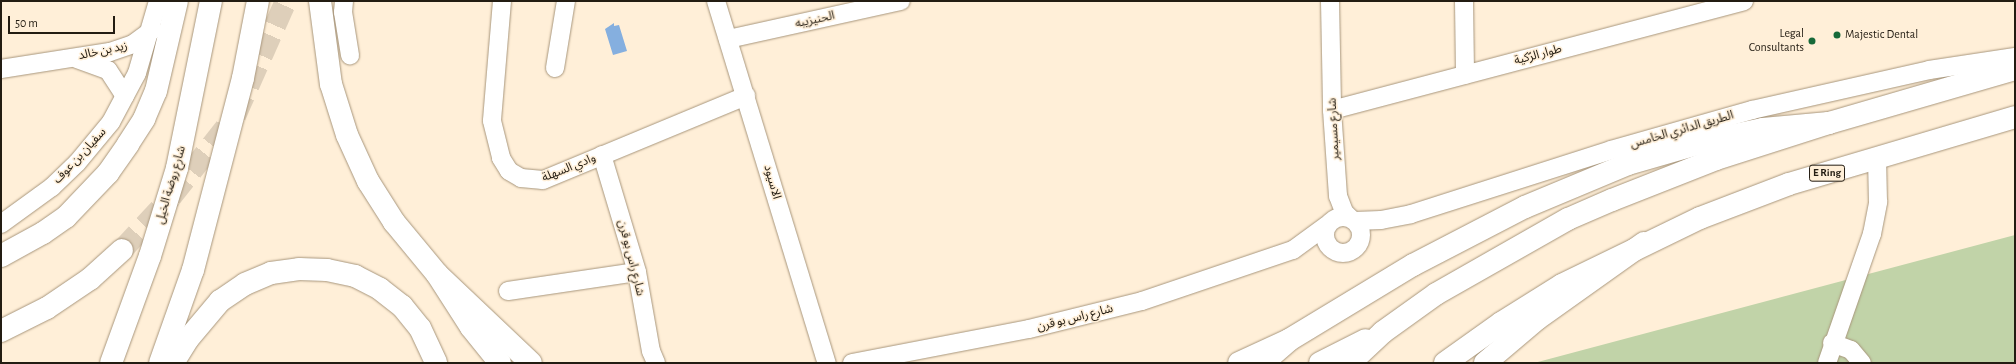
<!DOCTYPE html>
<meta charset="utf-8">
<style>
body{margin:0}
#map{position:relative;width:2016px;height:364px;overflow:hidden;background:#ffefd8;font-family:"Alegreya Sans","Noto Sans Arabic",sans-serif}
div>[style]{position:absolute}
.green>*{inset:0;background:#c1d3a8}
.water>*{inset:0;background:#85afdf}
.highway-tunnel>*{height:22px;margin-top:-11px;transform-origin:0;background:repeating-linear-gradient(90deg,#decfba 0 22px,transparent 0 33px)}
.roads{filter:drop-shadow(0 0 1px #a8967c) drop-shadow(0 0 1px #a8967c)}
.minor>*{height:18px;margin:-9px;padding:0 9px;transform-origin:9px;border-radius:9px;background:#fff}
.minor>.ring{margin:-9px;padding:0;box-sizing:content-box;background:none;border:18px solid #fff;border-radius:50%}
.major>*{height:22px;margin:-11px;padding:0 11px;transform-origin:11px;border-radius:11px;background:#fff}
.highway>*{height:22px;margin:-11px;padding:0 11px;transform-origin:11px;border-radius:11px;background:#fff}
.dots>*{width:11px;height:11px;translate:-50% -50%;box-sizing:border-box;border:2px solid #ffefd8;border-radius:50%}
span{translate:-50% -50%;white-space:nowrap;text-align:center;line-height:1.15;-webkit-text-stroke:3px #ffefd8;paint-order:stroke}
.shield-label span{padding:1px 3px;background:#ffefd8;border:1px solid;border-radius:3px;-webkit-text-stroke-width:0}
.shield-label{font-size:11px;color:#231c12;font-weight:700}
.street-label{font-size:12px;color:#231c12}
.poi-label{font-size:12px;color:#231c12}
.right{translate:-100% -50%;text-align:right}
.left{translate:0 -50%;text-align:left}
.frame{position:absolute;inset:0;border:2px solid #231c12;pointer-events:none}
.scale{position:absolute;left:8px;top:16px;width:107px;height:18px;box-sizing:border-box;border:2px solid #231c12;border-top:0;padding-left:5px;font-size:12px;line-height:14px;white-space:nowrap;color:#231c12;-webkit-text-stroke:3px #ffefd8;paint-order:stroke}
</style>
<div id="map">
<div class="green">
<i style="clip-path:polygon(2015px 235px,2015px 363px,1534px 363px)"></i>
</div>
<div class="water">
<i style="clip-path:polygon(614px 23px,614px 26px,619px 25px,627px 51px,613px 55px,605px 29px)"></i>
</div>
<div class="highway-tunnel">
<i style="left:122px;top:250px;width:72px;rotate:-47.2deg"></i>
<i style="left:171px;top:197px;width:103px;rotate:-51.7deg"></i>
<i style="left:235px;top:116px;width:126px;rotate:-66.1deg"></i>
</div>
<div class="roads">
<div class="minor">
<i style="left:344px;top:1px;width:11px;rotate:95deg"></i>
<i style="left:343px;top:12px;width:44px;rotate:80.8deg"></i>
<i style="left:502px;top:1px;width:120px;rotate:94.8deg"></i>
<i style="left:492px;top:121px;width:38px;rotate:76deg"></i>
<i style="left:501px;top:158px;width:15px;rotate:58deg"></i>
<i style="left:509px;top:171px;width:14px;rotate:30deg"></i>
<i style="left:521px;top:178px;width:22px;rotate:5deg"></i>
<i style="left:543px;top:180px;width:220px;rotate:-22.5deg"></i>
<i style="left:716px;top:1px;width:379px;rotate:73deg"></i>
<i style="left:1330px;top:1px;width:109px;rotate:88.9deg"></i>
<i style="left:1332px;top:110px;width:86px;rotate:86deg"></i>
<i style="left:1338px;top:196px;width:17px;rotate:69deg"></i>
<i style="left:1344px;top:212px;width:7px;rotate:45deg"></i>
<i style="left:1464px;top:1px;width:74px;rotate:89.2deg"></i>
<i style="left:728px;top:39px;width:177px;rotate:-12.4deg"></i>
<i style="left:77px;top:59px;width:33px;rotate:20deg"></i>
<i style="left:108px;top:70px;width:31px;rotate:57deg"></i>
<i style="left:555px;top:68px;width:68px;rotate:-80.7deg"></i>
<i style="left:1px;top:69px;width:110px;rotate:-8.9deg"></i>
<i style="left:110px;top:52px;width:24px;rotate:-19deg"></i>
<i style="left:133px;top:44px;width:24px;rotate:-36deg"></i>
<i style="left:1332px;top:110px;width:426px;rotate:-14.8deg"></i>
<i style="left:602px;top:155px;width:122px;rotate:73.3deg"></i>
<i style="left:637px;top:272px;width:80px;rotate:80deg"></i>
<i style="left:651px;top:351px;width:13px;rotate:67deg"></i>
<i class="ring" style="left:1325px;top:217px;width:18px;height:18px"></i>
<i style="left:1355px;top:221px;width:26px;rotate:-2deg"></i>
<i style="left:1381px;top:220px;width:31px;rotate:-11deg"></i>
<i style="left:1411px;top:214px;width:210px;rotate:-17.7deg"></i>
<i style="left:1611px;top:150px;width:147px;rotate:-15.8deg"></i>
<i style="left:1752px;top:110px;width:181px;rotate:-12.7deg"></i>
<i style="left:1929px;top:70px;width:87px;rotate:-8.6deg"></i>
<i style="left:1px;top:224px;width:63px;rotate:-36deg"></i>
<i style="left:52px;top:187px;width:35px;rotate:-44deg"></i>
<i style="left:77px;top:163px;width:53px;rotate:-50.3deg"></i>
<i style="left:111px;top:122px;width:55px;rotate:-62deg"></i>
<i style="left:137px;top:73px;width:75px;rotate:-73.7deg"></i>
<i style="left:508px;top:291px;width:130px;rotate:-8.4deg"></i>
<i style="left:1832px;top:343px;width:20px;rotate:20deg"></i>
<i style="left:1851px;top:350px;width:17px;rotate:50deg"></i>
<i style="left:852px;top:363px;width:180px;rotate:-10.9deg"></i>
<i style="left:1029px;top:329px;width:116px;rotate:-13.9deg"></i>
<i style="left:1142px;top:301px;width:159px;rotate:-18.7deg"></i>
<i style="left:1293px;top:250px;width:42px;rotate:-36.3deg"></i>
<i style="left:1827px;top:363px;width:137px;rotate:-70.8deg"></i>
<i style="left:1872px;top:234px;width:33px;rotate:-79deg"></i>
<i style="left:1878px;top:202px;width:43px;rotate:-91.3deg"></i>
</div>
<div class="major">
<i style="left:320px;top:1px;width:84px;rotate:82.5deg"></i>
<i style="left:331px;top:84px;width:53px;rotate:72.6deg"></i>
<i style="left:347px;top:135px;width:51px;rotate:65.5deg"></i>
<i style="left:368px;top:181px;width:49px;rotate:57.6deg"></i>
<i style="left:394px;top:222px;width:67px;rotate:50.4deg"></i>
<i style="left:437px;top:274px;width:129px;rotate:43.4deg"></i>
<i style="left:1239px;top:363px;width:55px;rotate:-24.7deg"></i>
<i style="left:1289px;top:340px;width:145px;rotate:-31.2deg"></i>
<i style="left:1413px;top:265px;width:126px;rotate:-27.4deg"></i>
<i style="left:1525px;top:207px;width:112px;rotate:-22.7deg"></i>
<i style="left:1628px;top:164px;width:82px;rotate:-16.2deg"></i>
<i style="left:1707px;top:141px;width:57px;rotate:-12.1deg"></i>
<i style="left:1763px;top:129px;width:66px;rotate:-5.2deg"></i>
<i style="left:1829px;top:123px;width:194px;rotate:-16.2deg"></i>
<i style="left:1445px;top:363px;width:69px;rotate:-35.5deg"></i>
<i style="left:1501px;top:323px;width:72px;rotate:-31.9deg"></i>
<i style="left:1562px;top:285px;width:153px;rotate:-25.9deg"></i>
<i style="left:1700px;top:218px;width:95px;rotate:-20.9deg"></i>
<i style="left:1789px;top:184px;width:236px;rotate:-16.5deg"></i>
</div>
<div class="highway">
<i style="left:1px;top:256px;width:48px;rotate:-28.7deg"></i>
<i style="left:43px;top:233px;width:28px;rotate:-35deg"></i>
<i style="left:66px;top:217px;width:61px;rotate:-46.3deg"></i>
<i style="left:108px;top:173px;width:35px;rotate:-55deg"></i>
<i style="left:128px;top:144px;width:30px;rotate:-57deg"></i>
<i style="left:144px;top:119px;width:30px;rotate:-67deg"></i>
<i style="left:156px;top:91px;width:92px;rotate:-76.9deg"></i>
<i style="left:437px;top:274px;width:63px;rotate:57.3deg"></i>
<i style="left:471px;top:327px;width:46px;rotate:51.1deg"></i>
<i style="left:1px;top:331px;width:51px;rotate:-26.6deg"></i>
<i style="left:47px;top:308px;width:52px;rotate:-34deg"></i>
<i style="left:90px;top:279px;width:43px;rotate:-42.2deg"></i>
<i style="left:111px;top:363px;width:114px;rotate:-70deg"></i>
<i style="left:150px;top:256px;width:92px;rotate:-72.9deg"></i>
<i style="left:177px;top:168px;width:170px;rotate:-78.5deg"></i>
<i style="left:160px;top:363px;width:99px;rotate:-70.5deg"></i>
<i style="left:193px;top:270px;width:198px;rotate:-75.4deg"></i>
<i style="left:243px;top:78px;width:78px;rotate:-79deg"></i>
<i style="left:173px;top:363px;width:28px;rotate:-58deg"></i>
<i style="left:188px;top:339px;width:50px;rotate:-49.9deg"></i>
<i style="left:220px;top:301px;width:30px;rotate:-34deg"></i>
<i style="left:245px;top:284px;width:28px;rotate:-23deg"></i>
<i style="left:271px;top:273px;width:28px;rotate:-8deg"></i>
<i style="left:299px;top:269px;width:28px;rotate:2deg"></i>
<i style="left:327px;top:270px;width:29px;rotate:12deg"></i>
<i style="left:355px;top:276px;width:28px;rotate:27deg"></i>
<i style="left:380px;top:289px;width:28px;rotate:38deg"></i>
<i style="left:402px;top:306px;width:28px;rotate:51deg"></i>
<i style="left:420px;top:328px;width:38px;rotate:65deg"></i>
<i style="left:1263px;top:363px;width:35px;rotate:-41deg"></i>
<i style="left:1320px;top:363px;width:51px;rotate:-26.6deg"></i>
<i style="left:1350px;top:363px;width:45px;rotate:-43.2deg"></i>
<i style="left:1383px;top:332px;width:65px;rotate:-35.6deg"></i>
<i style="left:1436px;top:294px;width:152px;rotate:-29.6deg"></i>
<i style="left:1568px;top:219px;width:48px;rotate:-23.4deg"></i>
<i style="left:1612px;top:200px;width:112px;rotate:-21.5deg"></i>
<i style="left:1716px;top:159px;width:119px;rotate:-17.7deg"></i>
<i style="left:1485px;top:363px;width:68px;rotate:-40.2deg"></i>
<i style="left:1537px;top:319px;width:131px;rotate:-35.4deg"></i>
</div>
</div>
<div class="dots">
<i style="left:1837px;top:35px;background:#176939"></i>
<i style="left:1812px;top:41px;background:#176939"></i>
</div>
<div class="shield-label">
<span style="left:1827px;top:173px">E Ring</span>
</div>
<div class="street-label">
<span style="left:815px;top:20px;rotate:-12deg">الحنيزيبه</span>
<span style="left:103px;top:51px;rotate:-12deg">زيد بن خالد</span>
<span style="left:1538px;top:55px;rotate:-15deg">طوار الرّكية</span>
<span style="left:1334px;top:129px;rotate:-93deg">شارع مسيمير</span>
<span style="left:1682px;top:130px;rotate:-16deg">الطريق الدائري الخامس</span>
<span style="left:80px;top:156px;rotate:-47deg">سفيان بن عوف</span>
<span style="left:569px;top:168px;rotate:-22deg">وادي السهلة</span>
<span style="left:772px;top:182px;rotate:74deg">الاسيود</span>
<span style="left:171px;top:185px;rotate:-74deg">شارع روضة الخيل</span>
<span style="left:631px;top:258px;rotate:76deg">شارع راس بو قرن</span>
<span style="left:1075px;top:318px;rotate:-14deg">شارع راس بو قرن</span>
</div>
<div class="poi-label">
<span class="right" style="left:1804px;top:41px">Legal<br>Consultants</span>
<span class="left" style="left:1845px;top:35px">Majestic Dental</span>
</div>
<div class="frame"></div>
<div class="scale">50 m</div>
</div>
